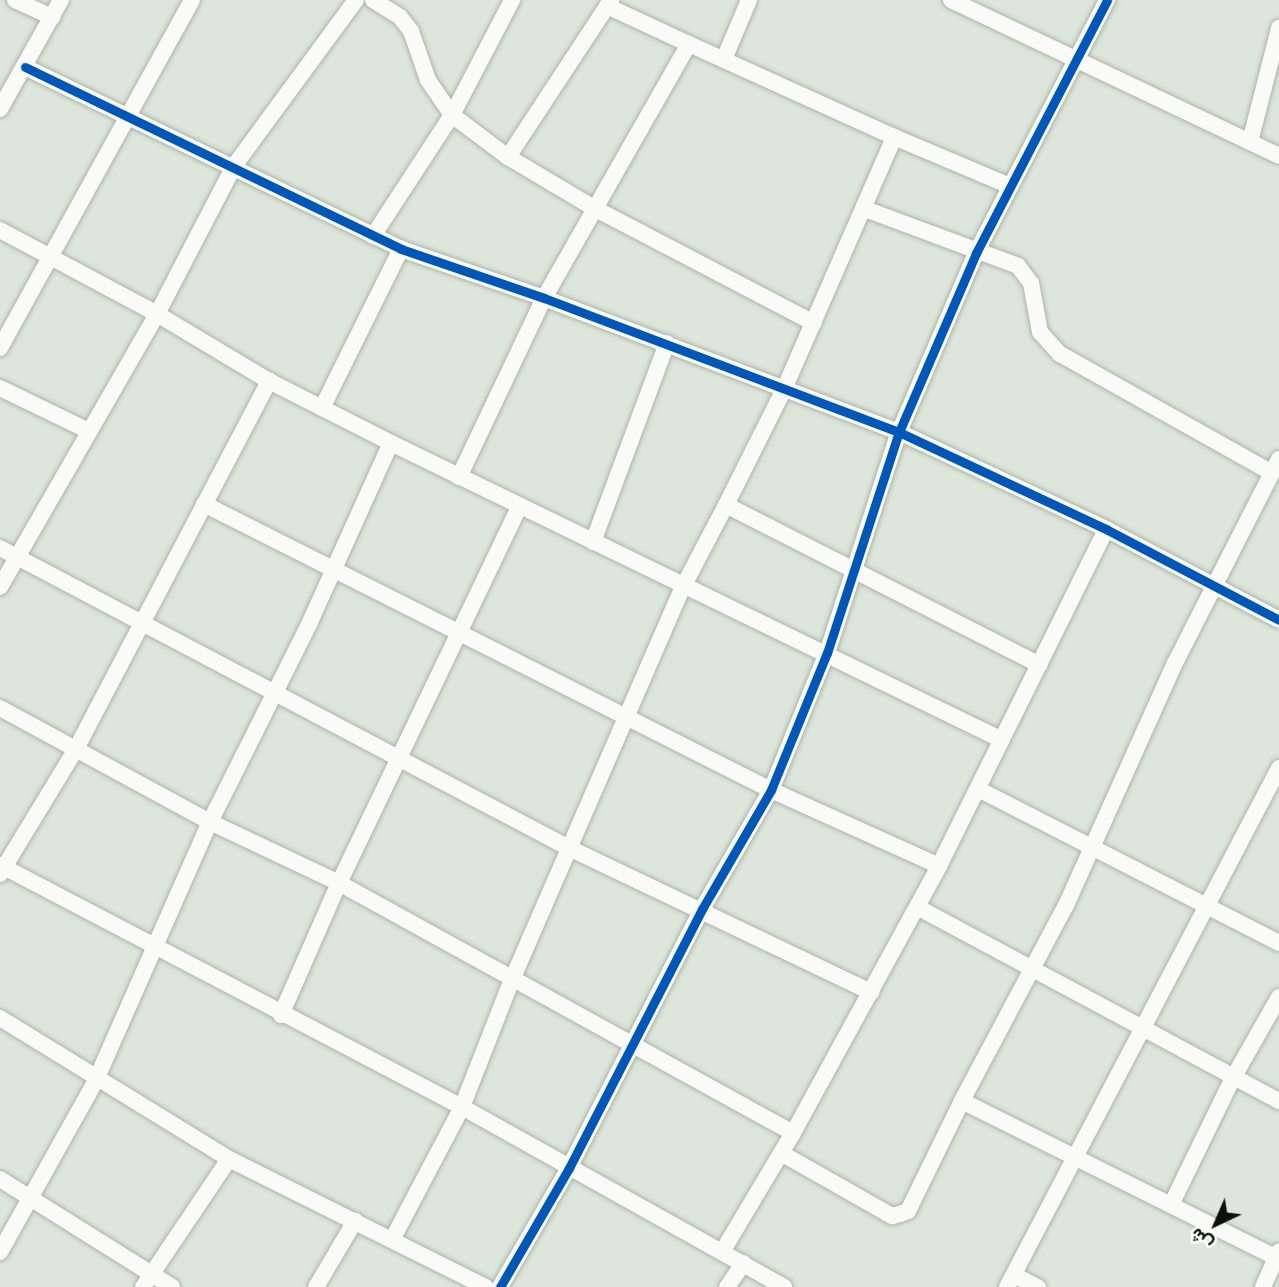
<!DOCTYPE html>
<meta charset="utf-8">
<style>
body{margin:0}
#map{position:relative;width:1279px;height:1287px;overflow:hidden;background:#dde6da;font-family:"Roboto Condensed",Vazirmatn,sans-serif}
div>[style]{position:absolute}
.roads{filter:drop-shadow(0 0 2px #aeb4ab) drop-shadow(0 0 2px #aeb4ab)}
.street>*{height:16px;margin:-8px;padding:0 8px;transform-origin:8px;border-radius:8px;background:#fafbf9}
.cycleway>*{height:9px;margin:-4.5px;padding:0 4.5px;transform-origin:4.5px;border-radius:4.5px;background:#0057b8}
span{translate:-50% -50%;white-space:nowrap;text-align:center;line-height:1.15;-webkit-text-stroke:5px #fff;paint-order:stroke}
.north{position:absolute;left:1181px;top:1189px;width:70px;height:70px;-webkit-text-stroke:5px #fff;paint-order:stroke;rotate:224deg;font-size:19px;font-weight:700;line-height:28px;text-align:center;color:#0c110b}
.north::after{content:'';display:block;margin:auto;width:24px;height:32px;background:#0c110b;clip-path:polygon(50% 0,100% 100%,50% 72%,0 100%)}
</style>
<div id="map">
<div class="roads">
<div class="street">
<i style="left:15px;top:0;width:41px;rotate:24.7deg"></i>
<i style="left:373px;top:0;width:32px;rotate:32deg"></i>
<i style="left:400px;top:17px;width:18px;rotate:52deg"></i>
<i style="left:411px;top:31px;width:52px;rotate:70.9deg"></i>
<i style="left:428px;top:80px;width:42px;rotate:55.6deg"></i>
<i style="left:452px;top:115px;width:70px;rotate:36.9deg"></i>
<i style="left:508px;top:157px;width:100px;rotate:30.7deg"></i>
<i style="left:594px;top:208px;width:248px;rotate:27.6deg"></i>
<i style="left:951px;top:0;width:363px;rotate:25.4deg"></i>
<i style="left:607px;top:6px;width:90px;rotate:24.9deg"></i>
<i style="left:724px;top:59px;width:64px;rotate:-67deg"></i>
<i style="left:25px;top:67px;width:418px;rotate:25.8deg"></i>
<i style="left:401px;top:249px;width:151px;rotate:18.9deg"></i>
<i style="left:544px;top:298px;width:379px;rotate:20.7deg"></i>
<i style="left:899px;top:432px;width:229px;rotate:25.1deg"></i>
<i style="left:1106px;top:529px;width:195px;rotate:27.7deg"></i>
<i style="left:0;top:109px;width:125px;rotate:-60.8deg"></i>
<i style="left:1250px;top:142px;width:118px;rotate:-75.7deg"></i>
<i style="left:508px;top:157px;width:188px;rotate:-56.7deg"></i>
<i style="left:865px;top:209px;width:163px;rotate:20.4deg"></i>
<i style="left:1018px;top:266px;width:21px;rotate:53deg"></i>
<i style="left:1031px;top:283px;width:50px;rotate:79.6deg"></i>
<i style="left:1040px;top:332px;width:30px;rotate:48deg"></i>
<i style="left:1060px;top:354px;width:243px;rotate:29.3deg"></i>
<i style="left:0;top:230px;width:178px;rotate:28.1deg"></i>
<i style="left:157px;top:314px;width:131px;rotate:30.9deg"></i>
<i style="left:269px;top:381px;width:137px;rotate:26.9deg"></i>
<i style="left:391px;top:443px;width:679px;rotate:25.92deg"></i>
<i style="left:373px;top:236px;width:145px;rotate:-56.9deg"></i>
<i style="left:452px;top:115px;width:130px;rotate:-62.4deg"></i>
<i style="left:0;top:348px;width:397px;rotate:-61.1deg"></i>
<i style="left:0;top:388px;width:99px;rotate:25.8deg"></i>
<i style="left:322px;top:408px;width:178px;rotate:-63.6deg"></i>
<i style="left:1279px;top:459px;width:231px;rotate:117deg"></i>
<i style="left:1174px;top:665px;width:263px;rotate:114.2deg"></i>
<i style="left:1066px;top:905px;width:222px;rotate:118deg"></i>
<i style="left:962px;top:1101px;width:354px;rotate:26.5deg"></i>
<i style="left:459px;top:477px;width:198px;rotate:-64.6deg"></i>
<i style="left:544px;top:298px;width:292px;rotate:-60.3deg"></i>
<i style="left:689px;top:44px;width:225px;rotate:24.4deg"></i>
<i style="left:204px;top:504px;width:635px;rotate:26.77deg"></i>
<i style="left:771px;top:790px;width:184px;rotate:24.3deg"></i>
<i style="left:726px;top:505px;width:132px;rotate:-63.4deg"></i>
<i style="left:785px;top:387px;width:273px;rotate:-66.4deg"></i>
<i style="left:894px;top:137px;width:126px;rotate:22.9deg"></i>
<i style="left:593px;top:542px;width:212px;rotate:-69.6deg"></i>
<i style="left:0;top:548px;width:643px;rotate:27.8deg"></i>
<i style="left:569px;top:848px;width:335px;rotate:25.5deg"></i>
<i style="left:0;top:587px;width:315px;rotate:-60.1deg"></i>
<i style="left:157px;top:314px;width:167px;rotate:-62.5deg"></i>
<i style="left:234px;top:166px;width:206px;rotate:-53.7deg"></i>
<i style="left:0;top:708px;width:239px;rotate:28.5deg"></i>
<i style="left:210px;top:822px;width:143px;rotate:25.3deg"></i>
<i style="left:339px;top:883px;width:518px;rotate:28.84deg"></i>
<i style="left:978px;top:789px;width:338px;rotate:27.1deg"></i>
<i style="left:0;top:865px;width:522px;rotate:27.65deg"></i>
<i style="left:462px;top:1107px;width:369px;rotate:29.2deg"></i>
<i style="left:0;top:874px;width:146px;rotate:-58.7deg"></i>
<i style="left:76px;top:749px;width:416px;rotate:-62.3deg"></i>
<i style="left:917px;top:907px;width:411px;rotate:28.2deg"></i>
<i style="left:281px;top:1015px;width:144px;rotate:-66.3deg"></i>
<i style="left:339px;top:883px;width:417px;rotate:-64.4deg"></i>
<i style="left:0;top:1018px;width:269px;rotate:31.6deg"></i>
<i style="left:229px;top:1159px;width:287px;rotate:26.5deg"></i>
<i style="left:781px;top:1153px;width:128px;rotate:29.6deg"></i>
<i style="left:892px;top:1216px;width:8px;rotate:-14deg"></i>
<i style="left:900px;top:1214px;width:9px;rotate:-21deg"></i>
<i style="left:908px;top:1211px;width:123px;rotate:-63.9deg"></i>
<i style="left:0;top:1179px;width:203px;rotate:32.1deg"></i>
<i style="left:1171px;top:1205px;width:141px;rotate:-64deg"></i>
<i style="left:1233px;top:1078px;width:93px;rotate:-60.4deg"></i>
<i style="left:393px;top:1238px;width:148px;rotate:-62.2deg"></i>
<i style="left:462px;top:1107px;width:134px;rotate:-68.6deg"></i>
<i style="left:511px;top:982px;width:433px;rotate:-66.5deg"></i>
<i style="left:684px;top:585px;width:90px;rotate:-62.3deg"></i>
<i style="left:726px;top:505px;width:352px;rotate:27deg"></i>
<i style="left:0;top:1252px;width:197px;rotate:-60.8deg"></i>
<i style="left:96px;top:1080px;width:282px;rotate:-66.2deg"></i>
<i style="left:210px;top:822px;width:224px;rotate:-63.4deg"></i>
<i style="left:310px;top:622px;width:196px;rotate:-65.7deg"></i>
<i style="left:722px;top:1252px;width:139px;rotate:-59.2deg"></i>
<i style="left:793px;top:1133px;width:304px;rotate:-61.3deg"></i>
<i style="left:939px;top:866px;width:376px;rotate:-63.6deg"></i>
<i style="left:1014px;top:1275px;width:27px;rotate:27deg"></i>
<i style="left:143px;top:1287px;width:154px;rotate:-56.1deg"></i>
<i style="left:316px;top:1287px;width:77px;rotate:-59.4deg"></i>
<i style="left:500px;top:1287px;width:138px;rotate:-59.9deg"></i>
<i style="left:569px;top:1168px;width:291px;rotate:-62.8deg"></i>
<i style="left:702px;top:909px;width:138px;rotate:-59.9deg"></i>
<i style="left:771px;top:790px;width:148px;rotate:-67.8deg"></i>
<i style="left:827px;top:653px;width:232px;rotate:-72deg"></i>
<i style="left:899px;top:432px;width:195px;rotate:-66.7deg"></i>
<i style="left:976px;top:253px;width:285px;rotate:-62.6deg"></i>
<i style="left:727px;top:1287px;width:29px;rotate:-55deg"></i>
<i style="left:1007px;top:1287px;width:586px;rotate:-62.34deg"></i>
<i style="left:1263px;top:1287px;width:39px;rotate:-66deg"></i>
</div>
</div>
<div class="cycleway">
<i style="left:25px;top:67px;width:418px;rotate:25.8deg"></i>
<i style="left:401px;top:249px;width:151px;rotate:18.9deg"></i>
<i style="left:544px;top:298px;width:379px;rotate:20.7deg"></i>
<i style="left:899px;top:432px;width:229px;rotate:25.1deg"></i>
<i style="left:1106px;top:529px;width:195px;rotate:27.7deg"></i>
<i style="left:500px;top:1287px;width:138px;rotate:-59.9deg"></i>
<i style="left:569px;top:1168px;width:291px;rotate:-62.8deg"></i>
<i style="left:702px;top:909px;width:138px;rotate:-59.9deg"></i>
<i style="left:771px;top:790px;width:148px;rotate:-67.8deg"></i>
<i style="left:827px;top:653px;width:232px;rotate:-72deg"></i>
<i style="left:899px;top:432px;width:195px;rotate:-66.7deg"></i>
<i style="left:976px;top:253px;width:285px;rotate:-62.6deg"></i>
</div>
<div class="north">ش</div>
</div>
